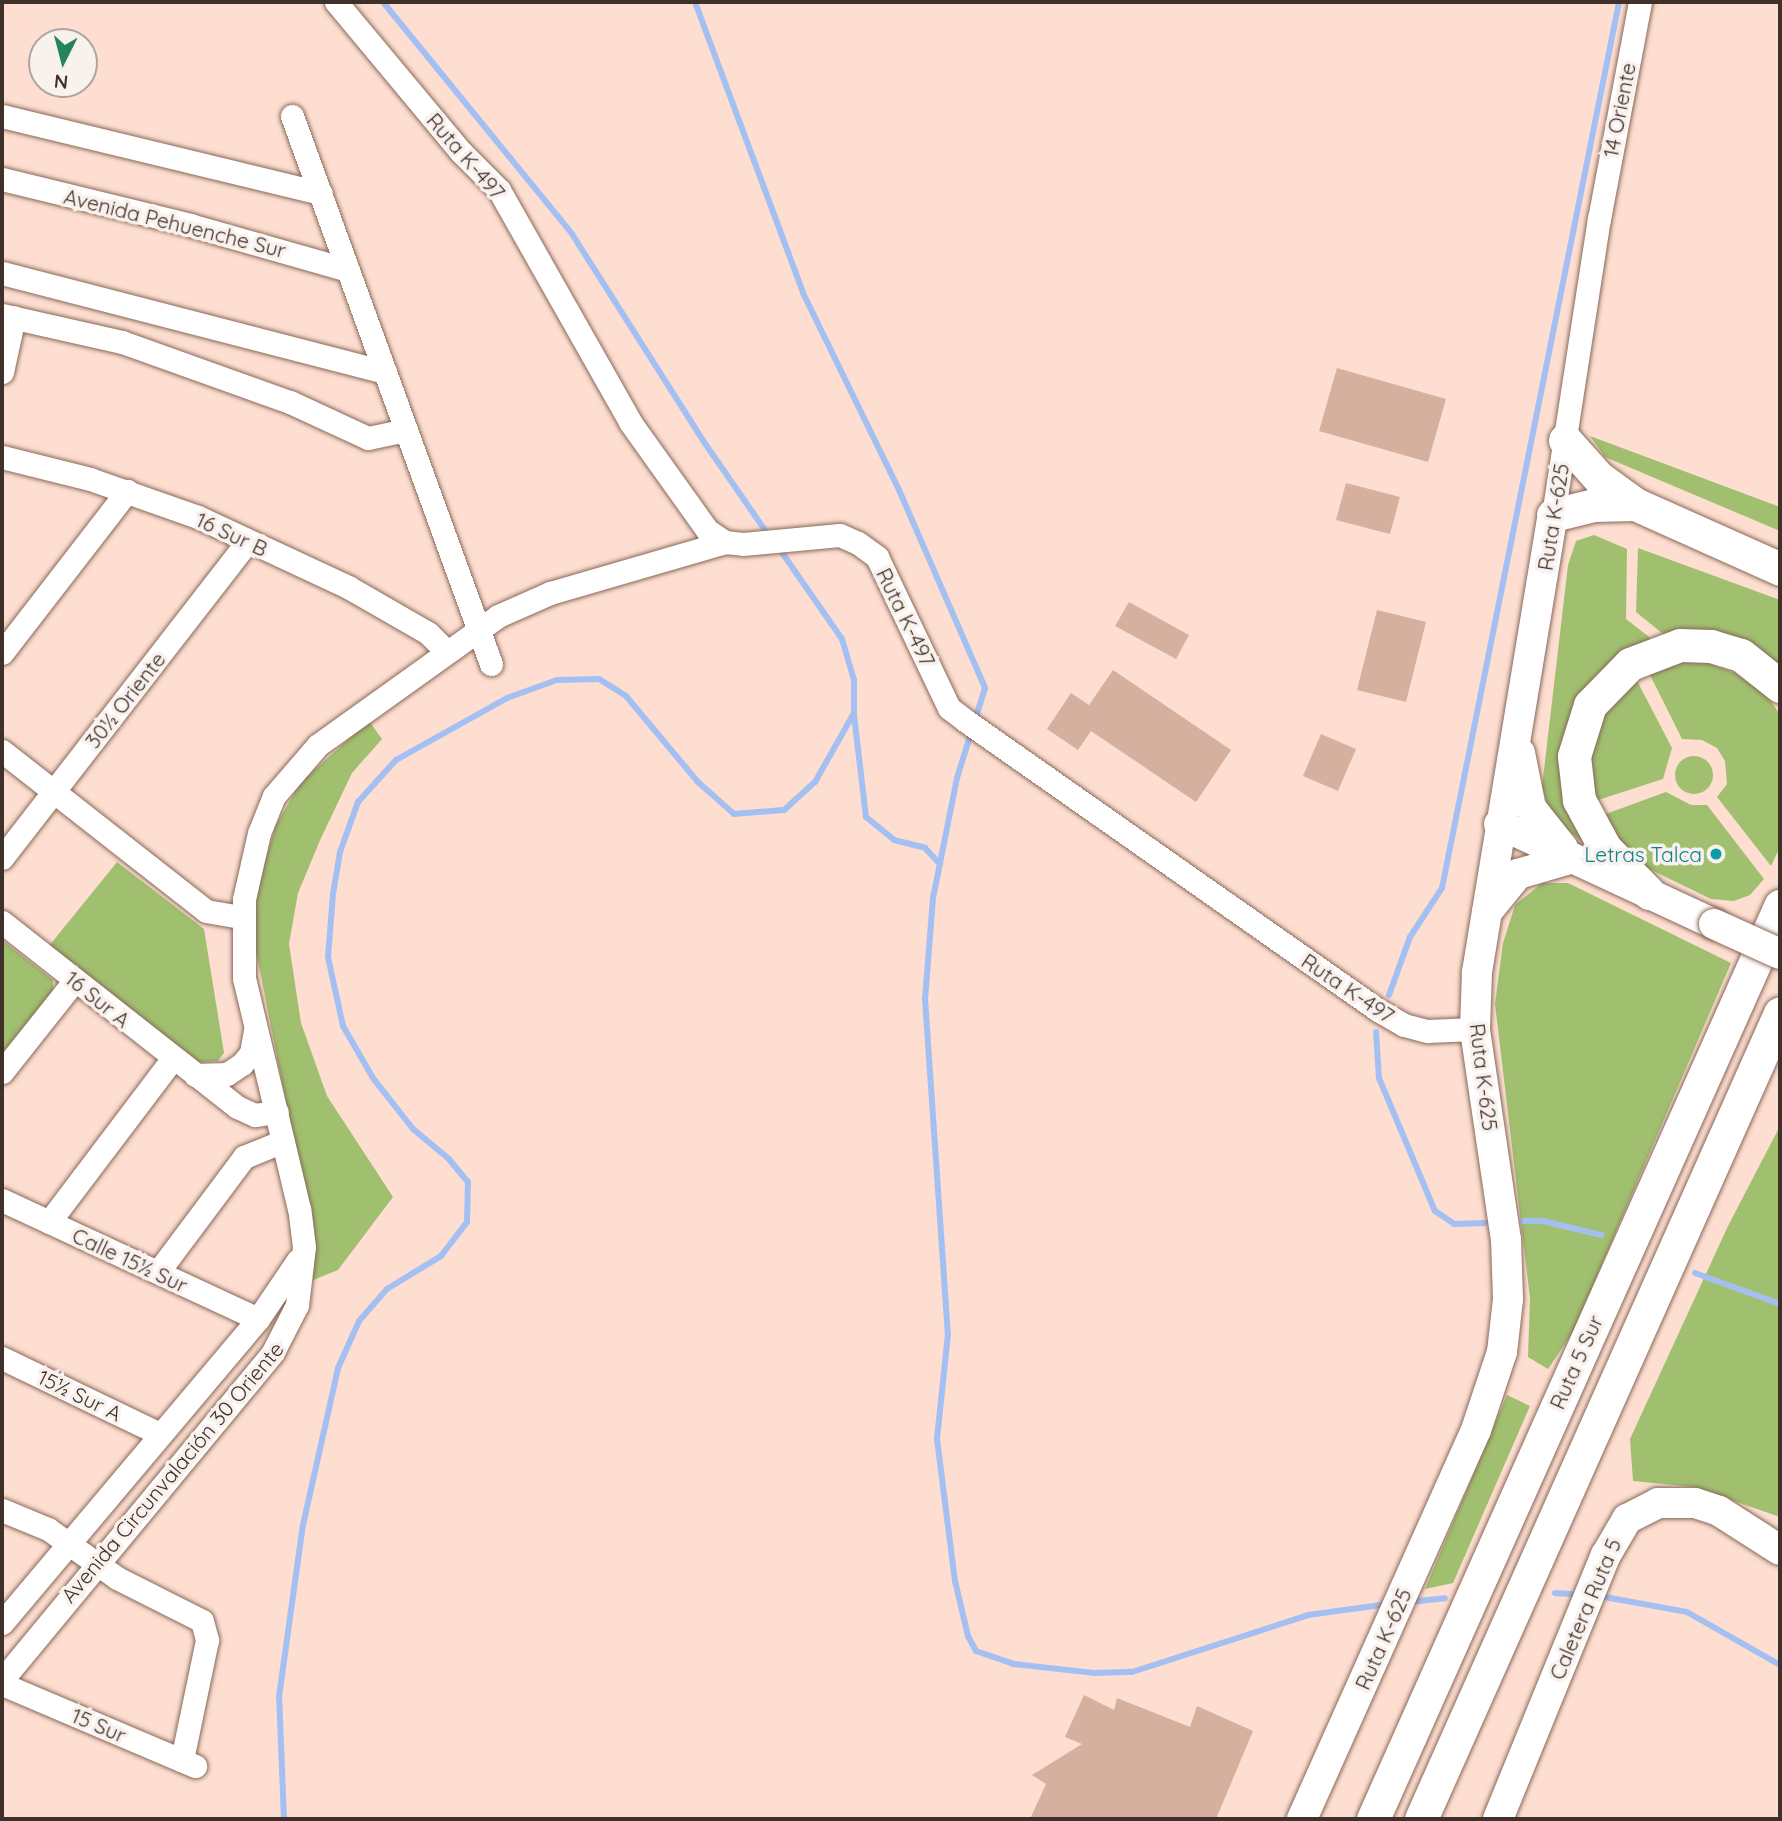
<!DOCTYPE html>
<meta charset="utf-8">
<style>
body{margin:0}
#map{position:relative;width:1782px;height:1821px;overflow:hidden;background:#fdded0;font-family:Quicksand,sans-serif}
div>[style]{position:absolute}
.green>*{inset:0;background:#a0c06f}
.round{border-radius:50%}
.stream>*{height:6px;margin:-3px;padding:0 3px;transform-origin:3px;border-radius:3px;background:#a4c0f2}
.building>*{inset:0;background:#d5b09f}
.roads{filter:drop-shadow(0 0 2px #896858) drop-shadow(0 0 2px #896858)}
.minor>*{height:23px;margin:-11.5px;padding:0 11.5px;transform-origin:11.5px;border-radius:11.5px;background:#fff}
.major>*{height:30px;margin:-15px;padding:0 15px;transform-origin:15px;border-radius:15px;background:#fff}
.highway>*{height:33px;margin:-16.5px;padding:0 16.5px;transform-origin:16.5px;border-radius:16.5px;background:#fff}
.bridges{filter:drop-shadow(0 0 2px #896858) drop-shadow(0 0 2px #896858)}
.major-bridge>*{height:30px;margin:-15px;padding:0 15px;transform-origin:15px;border-radius:15px;background:#fff}
.dots>*{width:19px;height:19px;translate:-50% -50%;box-sizing:border-box;border:4px solid #f9f1ed;border-radius:50%}
span{translate:-50% -50%;white-space:nowrap;text-align:center;line-height:1.15;-webkit-text-stroke:7px #f9f1ed;paint-order:stroke}
.street-label{font-size:21px;color:#3f312a}
.culture-label{font-size:21px;color:#0d838f}
.right{translate:-100% -50%;text-align:right}
.frame{position:absolute;inset:0;border:4px solid #3f312a;pointer-events:none}
.north{position:absolute;left:28px;top:28px;width:70px;height:70px;box-sizing:border-box;background:#f9f1ed;border:2px solid #afa49f;border-radius:50%;rotate:186deg;font-size:19px;font-weight:700;line-height:28px;text-align:center;color:#3f312a}
.north::after{content:'';display:block;margin:auto;width:24px;height:32px;background:#24845c;clip-path:polygon(50% 0,100% 100%,50% 72%,0 100%)}
</style>
<div id="map">
<div class="green">
<i style="clip-path:polygon(1590px 436px,1780px 507px,1780px 531px,1605px 457px)"></i>
<i style="clip-path:polygon(1594px 535px,1627px 549px,1626px 619px,1653px 640px,1592px 683px,1585px 844px,1552px 817px,1542px 787px,1568px 565px,1576px 541px)"></i>
<i style="clip-path:polygon(1638px 548px,1780px 600px,1780px 665px,1668px 638px,1636px 612px)"></i>
<i style="clip-path:polygon(1678px 661px,1707px 663px,1735px 673px,1767px 695px,1780px 715px,1780px 847px,1771px 866px,1717px 797px,1727px 784px,1725px 761px,1717px 748px,1702px 740px,1682px 739px,1648px 671px)"></i>
<i style="clip-path:polygon(1634px 675px,1672px 748px,1663px 779px,1598px 800px,1589px 785px,1592px 725px)"></i>
<i style="clip-path:polygon(369px 721px,382px 739px,352px 773px,321px 838px,298px 893px,289px 944px,301px 1023px,327px 1096px,393px 1197px,338px 1270px,313px 1280px,312px 1233px,252px 931px,261px 875px,276px 825px,301px 782px)"></i>
<i class="round" style="left:1675px;top:756px;width:38px;height:38px"></i>
<i style="clip-path:polygon(1666px 792px,1691px 805px,1707px 805px,1764px 879px,1750px 895px,1734px 901px,1711px 899px,1635px 862px,1613px 840px,1603px 815px)"></i>
<i style="clip-path:polygon(117px 862px,204px 929px,224px 1053px,218px 1061px,199px 1062px,49px 946px)"></i>
<i style="clip-path:polygon(1542px 883px,1568px 883px,1731px 963px,1573px 1332px,1548px 1369px,1528px 1357px,1530px 1298px,1495px 1004px,1503px 943px,1515px 905px)"></i>
<i style="clip-path:polygon(2px 940px,53px 980px,53px 992px,2px 1053px)"></i>
<i style="clip-path:polygon(1780px 1126px,1780px 1517px,1694px 1487px,1633px 1481px,1630px 1439px,1728px 1226px)"></i>
<i style="clip-path:polygon(1507px 1395px,1530px 1406px,1453px 1583px,1425px 1589px)"></i>
</div>
<div class="stream">
<i style="left:383px;top:2px;width:299px;rotate:50.8deg"></i>
<i style="left:572px;top:234px;width:246px;rotate:57.6deg"></i>
<i style="left:704px;top:442px;width:114px;rotate:55.3deg"></i>
<i style="left:695px;top:2px;width:310px;rotate:69.6deg"></i>
<i style="left:803px;top:293px;width:219px;rotate:64deg"></i>
<i style="left:899px;top:490px;width:216px;rotate:66.5deg"></i>
<i style="left:985px;top:688px;width:94px;rotate:107.3deg"></i>
<i style="left:957px;top:778px;width:122px;rotate:101.3deg"></i>
<i style="left:933px;top:898px;width:101px;rotate:94.5deg"></i>
<i style="left:925px;top:999px;width:336px;rotate:86.1deg"></i>
<i style="left:948px;top:1334px;width:106px;rotate:96deg"></i>
<i style="left:937px;top:1439px;width:143px;rotate:82.8deg"></i>
<i style="left:955px;top:1581px;width:57px;rotate:76.7deg"></i>
<i style="left:968px;top:1636px;width:17px;rotate:62deg"></i>
<i style="left:976px;top:1651px;width:39px;rotate:19deg"></i>
<i style="left:1013px;top:1664px;width:81px;rotate:6.3deg"></i>
<i style="left:1094px;top:1673px;width:38px;rotate:-2deg"></i>
<i style="left:1132px;top:1672px;width:185px;rotate:-17.9deg"></i>
<i style="left:1308px;top:1615px;width:81px;rotate:-7.8deg"></i>
<i style="left:854px;top:715px;width:103px;rotate:83.3deg"></i>
<i style="left:866px;top:817px;width:36px;rotate:39deg"></i>
<i style="left:894px;top:840px;width:32px;rotate:14deg"></i>
<i style="left:925px;top:848px;width:22px;rotate:47deg"></i>
<i style="left:1389px;top:995px;width:62px;rotate:-70.1deg"></i>
<i style="left:1410px;top:937px;width:59px;rotate:-56.9deg"></i>
<i style="left:1442px;top:888px;width:904px;rotate:-78.7deg"></i>
<i style="left:1376px;top:1032px;width:46px;rotate:86.3deg"></i>
<i style="left:1379px;top:1078px;width:144px;rotate:67.2deg"></i>
<i style="left:1435px;top:1211px;width:23px;rotate:34deg"></i>
<i style="left:1454px;top:1224px;width:31px;rotate:-2deg"></i>
<i style="left:1523px;top:1221px;width:20px"></i>
<i style="left:1543px;top:1221px;width:60px;rotate:13.6deg"></i>
<i style="left:1695px;top:1273px;width:90px;rotate:20deg"></i>
<i style="left:1555px;top:1593px;width:26px;rotate:4deg"></i>
<i style="left:1599px;top:1596px;width:89px;rotate:10.3deg"></i>
<i style="left:1687px;top:1612px;width:107px;rotate:29.7deg"></i>
<i style="left:1409px;top:1602px;width:36px;rotate:-6deg"></i>
<i style="left:284px;top:1819px;width:122px;rotate:-92.3deg"></i>
<i style="left:279px;top:1697px;width:174px;rotate:-82.1deg"></i>
<i style="left:303px;top:1525px;width:161px;rotate:-77.4deg"></i>
<i style="left:338px;top:1368px;width:51px;rotate:-65.9deg"></i>
<i style="left:359px;top:1321px;width:43px;rotate:-48.8deg"></i>
<i style="left:387px;top:1289px;width:63px;rotate:-31.4deg"></i>
<i style="left:441px;top:1256px;width:43px;rotate:-52.6deg"></i>
<i style="left:467px;top:1222px;width:40px;rotate:-88.6deg"></i>
<i style="left:468px;top:1182px;width:30px;rotate:-130deg"></i>
<i style="left:449px;top:1159px;width:47px;rotate:-140.2deg"></i>
<i style="left:413px;top:1129px;width:65px;rotate:-128.1deg"></i>
<i style="left:373px;top:1078px;width:60px;rotate:-120deg"></i>
<i style="left:343px;top:1026px;width:71px;rotate:-102.3deg"></i>
<i style="left:328px;top:957px;width:63px;rotate:-85.5deg"></i>
<i style="left:333px;top:894px;width:43px;rotate:-80.5deg"></i>
<i style="left:340px;top:852px;width:53px;rotate:-70.2deg"></i>
<i style="left:358px;top:802px;width:57px;rotate:-47.9deg"></i>
<i style="left:396px;top:760px;width:127px;rotate:-29.2deg"></i>
<i style="left:507px;top:698px;width:53px;rotate:-19.8deg"></i>
<i style="left:557px;top:680px;width:42px;rotate:-1.4deg"></i>
<i style="left:599px;top:679px;width:32px;rotate:32deg"></i>
<i style="left:626px;top:696px;width:112px;rotate:50.1deg"></i>
<i style="left:698px;top:782px;width:48px;rotate:41.6deg"></i>
<i style="left:734px;top:814px;width:50px;rotate:-4.6deg"></i>
<i style="left:784px;top:810px;width:42px;rotate:-42.1deg"></i>
<i style="left:815px;top:782px;width:79px;rotate:-60.5deg"></i>
<i style="left:854px;top:713px;width:33px;rotate:-90deg"></i>
<i style="left:854px;top:680px;width:43px;rotate:-106.3deg"></i>
<i style="left:842px;top:639px;width:112px;rotate:-124.8deg"></i>
</div>
<div class="building">
<i style="clip-path:polygon(1337px 368px,1446px 399px,1428px 462px,1319px 431px)"></i>
<i style="clip-path:polygon(1346px 483px,1400px 497px,1390px 534px,1336px 520px)"></i>
<i style="clip-path:polygon(1129px 602px,1189px 635px,1176px 659px,1115px 626px)"></i>
<i style="clip-path:polygon(1377px 610px,1426px 622px,1406px 702px,1357px 690px)"></i>
<i style="clip-path:polygon(1113px 670px,1231px 750px,1196px 802px,1091px 731px,1078px 750px,1047px 729px,1071px 693px,1089px 705px)"></i>
<i style="clip-path:polygon(1321px 734px,1356px 749px,1338px 791px,1303px 776px)"></i>
<i style="clip-path:polygon(1084px 1695px,1114px 1710px,1117px 1698px,1190px 1727px,1197px 1706px,1253px 1731px,1216px 1819px,1030px 1819px,1046px 1784px,1032px 1775px,1082px 1744px,1065px 1737px)"></i>
</div>
<div class="roads">
<div class="minor">
<i style="left:336px;top:2px;width:195px;rotate:50.2deg"></i>
<i style="left:461px;top:152px;width:54px;rotate:45deg"></i>
<i style="left:499px;top:190px;width:266px;rotate:60.5deg"></i>
<i style="left:630px;top:422px;width:133px;rotate:54.5deg"></i>
<i style="left:707px;top:530px;width:22px;rotate:34deg"></i>
<i style="left:725px;top:542px;width:18px;rotate:6deg"></i>
<i style="left:743px;top:544px;width:97px;rotate:-5.3deg"></i>
<i style="left:840px;top:535px;width:20px;rotate:24deg"></i>
<i style="left:858px;top:543px;width:24px;rotate:36deg"></i>
<i style="left:877px;top:557px;width:167px;rotate:64.5deg"></i>
<i style="left:949px;top:708px;width:21px;rotate:37deg"></i>
<i style="left:966px;top:721px;width:503px;rotate:35.05deg"></i>
<i style="left:1378px;top:1010px;width:30px;rotate:30deg"></i>
<i style="left:1404px;top:1025px;width:24px;rotate:15deg"></i>
<i style="left:1427px;top:1031px;width:48px;rotate:-2.4deg"></i>
<i style="left:2px;top:116px;width:328px;rotate:13.6deg"></i>
<i style="left:292px;top:116px;width:583px;rotate:70.04deg"></i>
<i style="left:2px;top:179px;width:194px;rotate:13.7deg"></i>
<i style="left:190px;top:225px;width:164px;rotate:15.9deg"></i>
<i style="left:2px;top:273px;width:396px;rotate:14.5deg"></i>
<i style="left:2px;top:315px;width:123px;rotate:12.7deg"></i>
<i style="left:122px;top:342px;width:178px;rotate:19.7deg"></i>
<i style="left:290px;top:402px;width:86px;rotate:24.8deg"></i>
<i style="left:368px;top:438px;width:39px;rotate:-12deg"></i>
<i style="left:2px;top:372px;width:56px;rotate:-77.7deg"></i>
<i style="left:2px;top:457px;width:91px;rotate:14deg"></i>
<i style="left:90px;top:479px;width:114px;rotate:19.4deg"></i>
<i style="left:198px;top:517px;width:166px;rotate:25deg"></i>
<i style="left:348px;top:587px;width:92px;rotate:29.9deg"></i>
<i style="left:428px;top:633px;width:24px;rotate:45deg"></i>
<i style="left:1553px;top:515px;width:300px;rotate:-81.2deg"></i>
<i style="left:1599px;top:219px;width:221px;rotate:-79.3deg"></i>
<i style="left:2px;top:653px;width:205px;rotate:-52.3deg"></i>
<i style="left:2px;top:751px;width:259px;rotate:38.1deg"></i>
<i style="left:206px;top:911px;width:36px;rotate:10deg"></i>
<i style="left:2px;top:858px;width:401px;rotate:-52.2deg"></i>
<i style="left:2px;top:922px;width:299px;rotate:38.2deg"></i>
<i style="left:237px;top:1107px;width:20px;rotate:24deg"></i>
<i style="left:255px;top:1115px;width:22px;rotate:-8deg"></i>
<i style="left:2px;top:1072px;width:117px;rotate:-51.6deg"></i>
<i style="left:195px;top:1075px;width:32px;rotate:-2deg"></i>
<i style="left:227px;top:1074px;width:18px;rotate:-34deg"></i>
<i style="left:242px;top:1064px;width:14px;rotate:-51deg"></i>
<i style="left:251px;top:1053px;width:23px;rotate:-80deg"></i>
<i style="left:2px;top:1200px;width:282px;rotate:24.9deg"></i>
<i style="left:49px;top:1222px;width:206px;rotate:-52.9deg"></i>
<i style="left:158px;top:1272px;width:144px;rotate:-53.2deg"></i>
<i style="left:244px;top:1157px;width:42px;rotate:-22.3deg"></i>
<i style="left:2px;top:1358px;width:173px;rotate:25.7deg"></i>
<i style="left:2px;top:1510px;width:50px;rotate:22.4deg"></i>
<i style="left:48px;top:1529px;width:85px;rotate:35.4deg"></i>
<i style="left:117px;top:1578px;width:95px;rotate:26.8deg"></i>
<i style="left:202px;top:1621px;width:20px;rotate:75deg"></i>
<i style="left:207px;top:1640px;width:123px;rotate:101.8deg"></i>
<i style="left:2px;top:1623px;width:397px;rotate:-49.9deg"></i>
<i style="left:258px;top:1319px;width:71px;rotate:-55.9deg"></i>
<i style="left:2px;top:1680px;width:425px;rotate:-50.4deg"></i>
<i style="left:273px;top:1352px;width:53px;rotate:-62.9deg"></i>
<i style="left:297px;top:1305px;width:58px;rotate:-83.1deg"></i>
<i style="left:304px;top:1247px;width:38px;rotate:-97deg"></i>
<i style="left:299px;top:1209px;width:237px;rotate:-103.4deg"></i>
<i style="left:244px;top:978px;width:79px;rotate:-90deg"></i>
<i style="left:244px;top:899px;width:68px;rotate:-77.2deg"></i>
<i style="left:259px;top:833px;width:40px;rotate:-68deg"></i>
<i style="left:274px;top:796px;width:67px;rotate:-49.2deg"></i>
<i style="left:318px;top:745px;width:221px;rotate:-35.6deg"></i>
<i style="left:498px;top:616px;width:57px;rotate:-23.9deg"></i>
<i style="left:550px;top:593px;width:182px;rotate:-16.2deg"></i>
<i style="left:2px;top:1684px;width:210px;rotate:23deg"></i>
</div>
<div class="major">
<i style="left:1520px;top:753px;width:56px;rotate:78.7deg"></i>
<i style="left:1531px;top:808px;width:51px;rotate:51.3deg"></i>
<i style="left:1499px;top:824px;width:237px;rotate:24.9deg"></i>
<i style="left:1487px;top:912px;width:49px;rotate:-50.8deg"></i>
<i style="left:1518px;top:874px;width:57px;rotate:-16.2deg"></i>
<i style="left:1302px;top:1819px;width:426px;rotate:-65.9deg"></i>
<i style="left:1476px;top:1430px;width:82px;rotate:-71.6deg"></i>
<i style="left:1502px;top:1352px;width:53px;rotate:-83.5deg"></i>
<i style="left:1508px;top:1299px;width:59px;rotate:-91.9deg"></i>
<i style="left:1506px;top:1240px;width:213px;rotate:-98.4deg"></i>
<i style="left:1475px;top:1029px;width:57px;rotate:-88deg"></i>
<i style="left:1477px;top:972px;width:463px;rotate:-80.6deg"></i>
<i style="left:1498px;top:1819px;width:285px;rotate:-67.8deg"></i>
<i style="left:1606px;top:1555px;width:42px;rotate:-59.7deg"></i>
<i style="left:1627px;top:1519px;width:35px;rotate:-27deg"></i>
<i style="left:1658px;top:1503px;width:37px"></i>
<i style="left:1695px;top:1503px;width:25px;rotate:18deg"></i>
<i style="left:1719px;top:1511px;width:72px;rotate:32.6deg"></i>
</div>
<div class="highway">
<i style="left:1565px;top:440px;width:50px;rotate:48.3deg"></i>
<i style="left:1598px;top:477px;width:46px;rotate:36.1deg"></i>
<i style="left:1635px;top:504px;width:159px;rotate:24.1deg"></i>
<i style="left:1553px;top:515px;width:42px;rotate:-13.7deg"></i>
<i style="left:1594px;top:505px;width:41px;rotate:-1.4deg"></i>
<i style="left:1649px;top:893px;width:63px;rotate:-134.4deg"></i>
<i style="left:1605px;top:848px;width:55px;rotate:-118.4deg"></i>
<i style="left:1579px;top:800px;width:44px;rotate:-96.5deg"></i>
<i style="left:1574px;top:756px;width:53px;rotate:-72.6deg"></i>
<i style="left:1590px;top:705px;width:57px;rotate:-45.7deg"></i>
<i style="left:1630px;top:664px;width:53px;rotate:-20.8deg"></i>
<i style="left:1680px;top:645px;width:31px;rotate:2deg"></i>
<i style="left:1711px;top:646px;width:31px;rotate:17deg"></i>
<i style="left:1741px;top:655px;width:50px;rotate:38.5deg"></i>
<i style="left:1373px;top:1819px;width:1000px;rotate:-65.97deg"></i>
<i style="left:1421px;top:1819px;width:882px;rotate:-65.99deg"></i>
</div>
</div>
<div class="bridges">
<div class="major-bridge">
<i style="left:1714px;top:924px;width:72px;rotate:24.4deg"></i>
</div>
</div>
<div class="dots">
<i style="left:1716px;top:854px;background:#0f9aa8"></i>
</div>
<div class="street-label">
<span style="left:1619px;top:110px;rotate:-79deg">14 Oriente</span>
<span style="left:466px;top:156px;rotate:49deg">Ruta K-497</span>
<span style="left:175px;top:223px;rotate:14deg">Avenida Pehuenche Sur</span>
<span style="left:1553px;top:517px;rotate:-81deg">Ruta K-625</span>
<span style="left:232px;top:534px;rotate:25deg">16 Sur B</span>
<span style="left:906px;top:617px;rotate:64deg">Ruta K-497</span>
<span style="left:125px;top:700px;rotate:-52deg">30½ Oriente</span>
<span style="left:1348px;top:988px;rotate:34deg">Ruta K-497</span>
<span style="left:98px;top:999px;rotate:39deg">16 Sur A</span>
<span style="left:1484px;top:1077px;rotate:83deg">Ruta K-625</span>
<span style="left:130px;top:1260px;rotate:25deg">Calle 15½ Sur</span>
<span style="left:1576px;top:1362px;rotate:-66deg">Ruta 5 Sur</span>
<span style="left:80px;top:1395px;rotate:26deg">15½ Sur A</span>
<span style="left:172px;top:1472px;rotate:-50deg">Avenida Circunvalación 30 Oriente</span>
<span style="left:1585px;top:1609px;rotate:-67deg">Caletera Ruta 5</span>
<span style="left:1383px;top:1639px;rotate:-66deg">Ruta K-625</span>
<span style="left:99px;top:1725px;rotate:23deg">15 Sur</span>
</div>
<div class="culture-label">
<span class="right" style="left:1702px;top:854px">Letras Talca</span>
</div>
<div class="frame"></div>
<div class="north">N</div>
</div>
